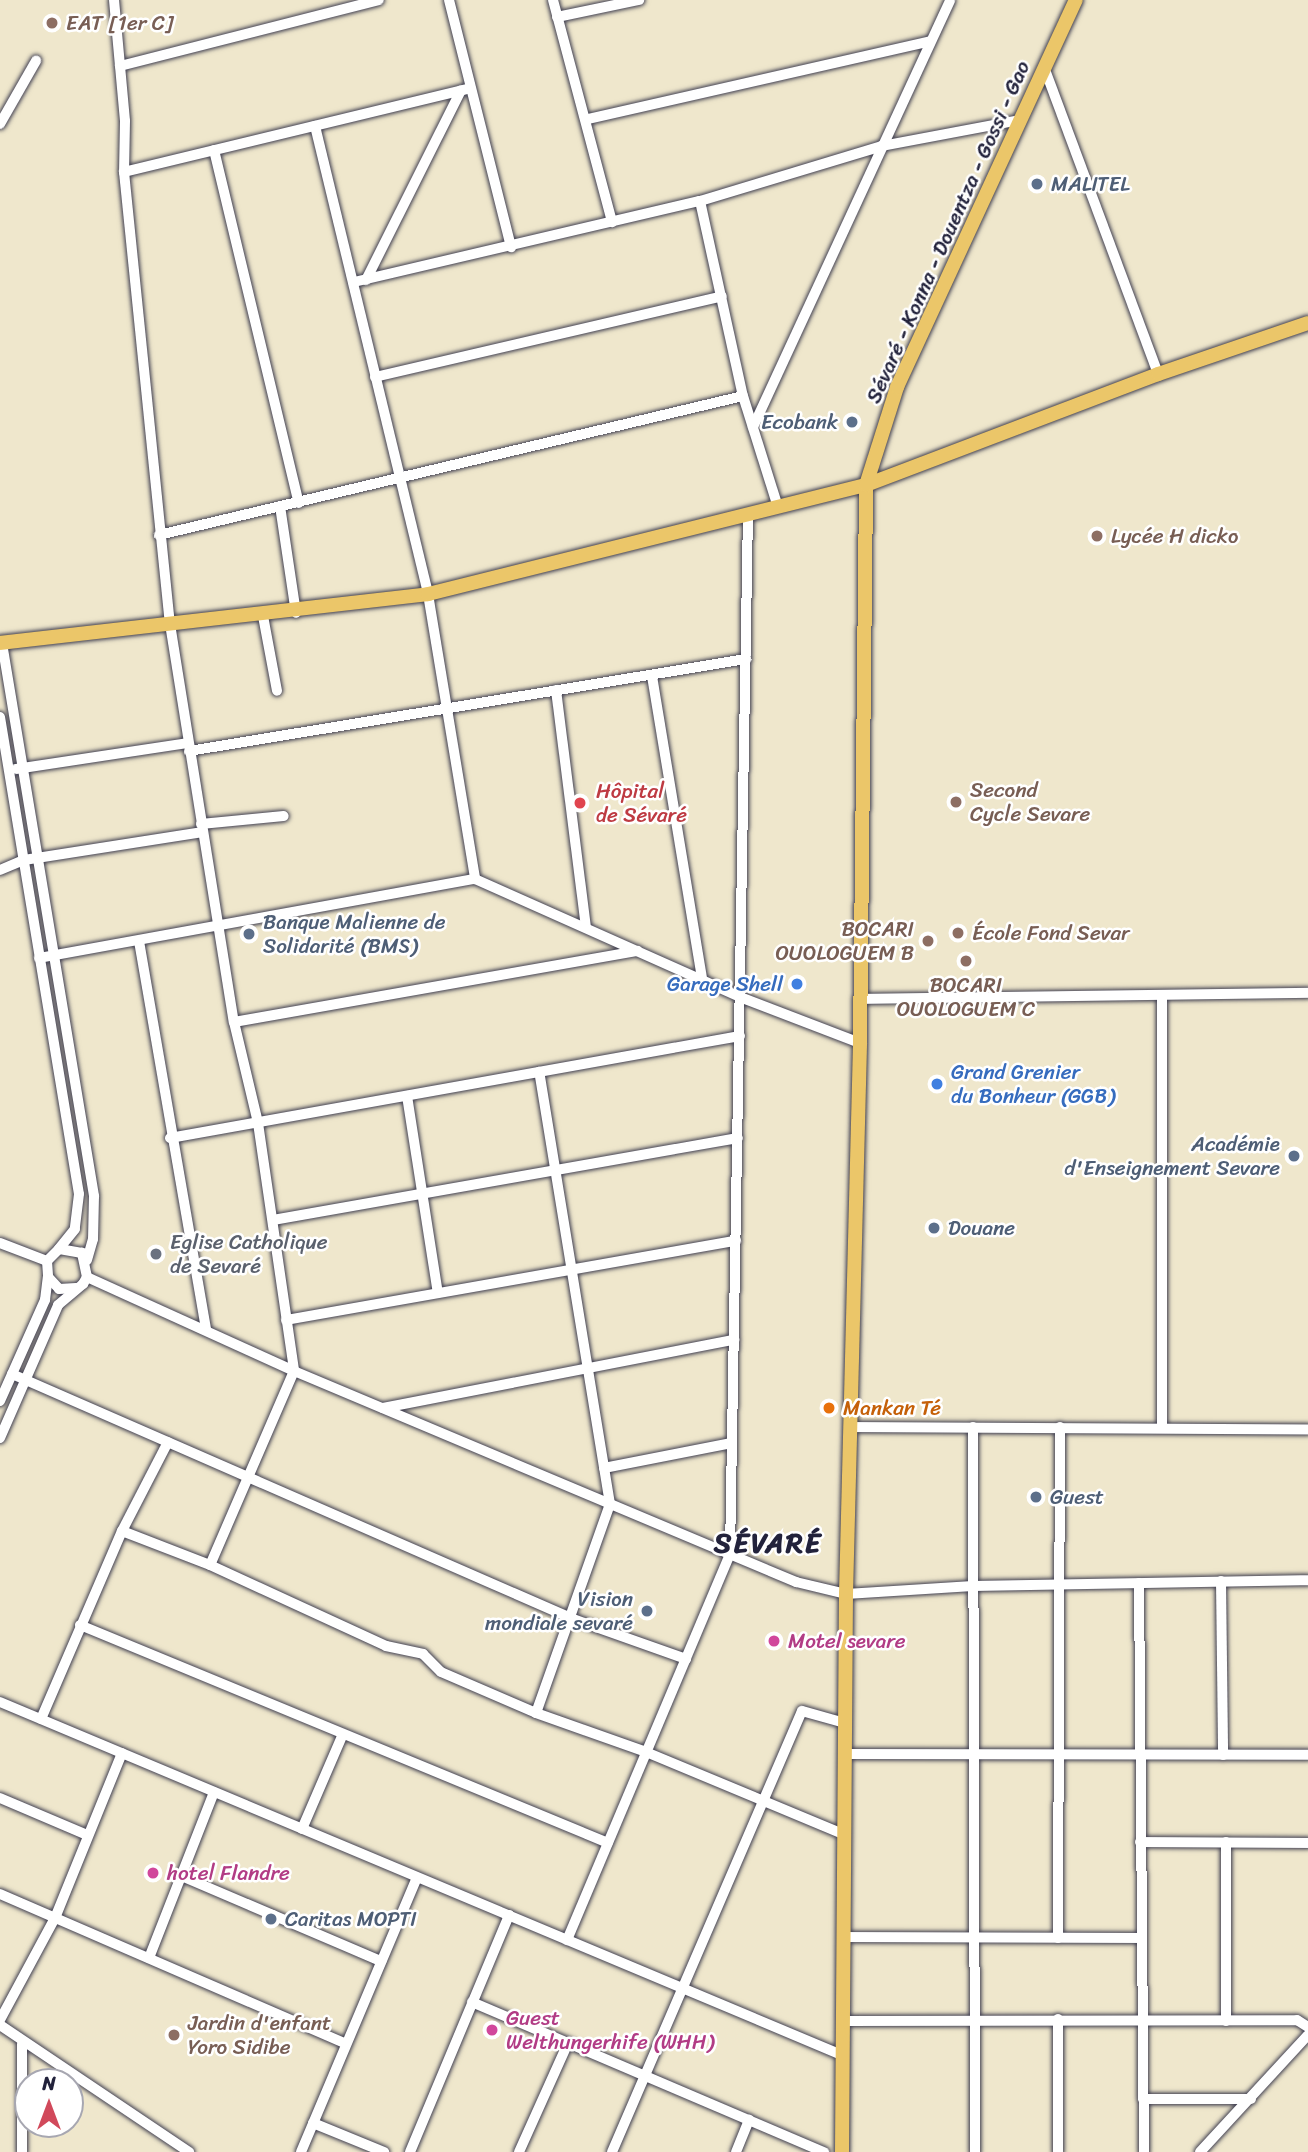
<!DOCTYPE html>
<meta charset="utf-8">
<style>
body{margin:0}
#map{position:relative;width:1308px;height:2152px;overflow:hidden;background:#efe7cc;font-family:Sriracha,sans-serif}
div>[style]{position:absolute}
.roads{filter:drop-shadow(0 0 2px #414051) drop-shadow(0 0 2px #414051)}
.minor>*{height:10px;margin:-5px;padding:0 5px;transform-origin:5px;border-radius:5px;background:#fff}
.major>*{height:14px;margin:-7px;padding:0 7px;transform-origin:7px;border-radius:7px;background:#ebc669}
.dots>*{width:19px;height:19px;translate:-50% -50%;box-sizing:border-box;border:4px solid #fff;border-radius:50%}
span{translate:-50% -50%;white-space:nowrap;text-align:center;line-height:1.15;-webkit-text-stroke:5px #fff;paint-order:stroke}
.education-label{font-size:21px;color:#785e54}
.left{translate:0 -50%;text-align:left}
.right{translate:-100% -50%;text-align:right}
.service-label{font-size:21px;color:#4e5e75}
.street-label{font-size:21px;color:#22223b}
.health-label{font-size:21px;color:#be3a42}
.shop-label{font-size:21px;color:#366cbe}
.worship-label{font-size:21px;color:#5b616d}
.food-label{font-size:21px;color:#c56008}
.hotel-label{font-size:21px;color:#b23c85}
.district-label{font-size:28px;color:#22223b;font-weight:700;letter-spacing:2px}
.north{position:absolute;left:14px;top:2068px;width:70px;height:70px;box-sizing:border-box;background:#fff;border:2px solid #a7a7b1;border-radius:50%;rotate:0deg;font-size:19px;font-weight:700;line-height:28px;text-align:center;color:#22223b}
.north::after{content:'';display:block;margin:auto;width:24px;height:32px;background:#d1495b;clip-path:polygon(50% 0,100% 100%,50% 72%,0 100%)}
</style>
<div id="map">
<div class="roads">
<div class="minor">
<i style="left:114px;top:0;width:121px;rotate:84.8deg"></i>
<i style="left:125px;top:121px;width:51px;rotate:91.1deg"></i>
<i style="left:124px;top:172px;width:454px;rotate:84.2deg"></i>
<i style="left:170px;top:624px;width:403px;rotate:80.9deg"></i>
<i style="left:234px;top:1022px;width:104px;rotate:76.6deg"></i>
<i style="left:258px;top:1123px;width:251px;rotate:81.7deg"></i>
<i style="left:294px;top:1371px;width:211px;rotate:113.4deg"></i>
<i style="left:449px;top:0;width:255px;rotate:75.9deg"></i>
<i style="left:553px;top:0;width:230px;rotate:75.1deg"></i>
<i style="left:557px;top:17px;width:84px;rotate:-11.7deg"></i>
<i style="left:120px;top:66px;width:267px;rotate:-14.3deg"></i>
<i style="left:1044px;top:67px;width:327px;rotate:69.6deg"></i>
<i style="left:588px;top:119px;width:351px;rotate:-12.8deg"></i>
<i style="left:0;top:124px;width:73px;rotate:-60.3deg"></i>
<i style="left:315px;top:126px;width:481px;rotate:76.4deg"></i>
<i style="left:428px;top:594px;width:289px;rotate:80.6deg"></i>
<i style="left:214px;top:150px;width:363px;rotate:76.5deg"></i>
<i style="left:124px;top:172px;width:356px;rotate:-13.6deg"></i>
<i style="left:700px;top:201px;width:200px;rotate:77.6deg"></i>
<i style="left:743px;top:396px;width:116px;rotate:72.5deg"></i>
<i style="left:366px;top:280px;width:212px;rotate:-63.4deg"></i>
<i style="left:354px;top:282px;width:355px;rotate:-13.2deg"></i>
<i style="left:700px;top:201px;width:190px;rotate:-16.8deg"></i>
<i style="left:882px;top:146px;width:140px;rotate:-10.7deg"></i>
<i style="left:375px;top:377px;width:356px;rotate:-13.1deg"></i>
<i style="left:753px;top:427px;width:470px;rotate:-65.2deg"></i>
<i style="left:280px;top:506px;width:108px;rotate:81.5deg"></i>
<i style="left:159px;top:535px;width:600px;rotate:-13.39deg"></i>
<i style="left:263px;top:616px;width:76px;rotate:79.4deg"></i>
<i style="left:2px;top:643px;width:561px;rotate:80.55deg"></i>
<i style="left:94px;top:1196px;width:43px;rotate:91.3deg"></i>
<i style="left:93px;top:1239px;width:22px;rotate:106deg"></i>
<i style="left:652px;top:676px;width:305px;rotate:80.6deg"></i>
<i style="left:556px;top:690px;width:239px;rotate:82.8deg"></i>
<i style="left:0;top:717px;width:483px;rotate:80.6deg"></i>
<i style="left:79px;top:1194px;width:35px;rotate:97deg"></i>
<i style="left:75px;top:1229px;width:26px;rotate:129deg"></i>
<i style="left:189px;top:751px;width:565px;rotate:-9.38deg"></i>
<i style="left:16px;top:769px;width:173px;rotate:-8.6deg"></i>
<i style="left:201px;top:824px;width:83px;rotate:-5.5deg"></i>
<i style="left:0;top:870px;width:26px;rotate:-23deg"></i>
<i style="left:24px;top:860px;width:181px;rotate:-8.9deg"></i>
<i style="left:139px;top:941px;width:394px;rotate:80.2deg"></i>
<i style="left:39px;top:958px;width:443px;rotate:-10.3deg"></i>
<i style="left:475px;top:879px;width:290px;rotate:24deg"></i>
<i style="left:740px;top:997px;width:129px;rotate:21deg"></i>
<i style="left:859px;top:999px;width:449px;rotate:-0.8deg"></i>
<i style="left:234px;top:1022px;width:410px;rotate:-10deg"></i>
<i style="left:407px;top:1096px;width:199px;rotate:81.1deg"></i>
<i style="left:170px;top:1138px;width:579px;rotate:-10.15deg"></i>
<i style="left:273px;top:1220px;width:472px;rotate:-10deg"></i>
<i style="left:0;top:1243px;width:50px;rotate:21deg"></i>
<i style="left:87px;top:1277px;width:227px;rotate:24.4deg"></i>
<i style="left:294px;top:1371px;width:545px;rotate:22.8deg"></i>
<i style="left:796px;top:1582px;width:51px;rotate:13.5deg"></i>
<i style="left:846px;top:1594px;width:127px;rotate:-3.6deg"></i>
<i style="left:973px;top:1586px;width:335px;rotate:-1deg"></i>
<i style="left:286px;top:1320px;width:457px;rotate:-10deg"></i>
<i style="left:12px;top:1374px;width:612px;rotate:23.59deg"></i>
<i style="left:573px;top:1619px;width:120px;rotate:19.5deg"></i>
<i style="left:0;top:1401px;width:111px;rotate:-66deg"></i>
<i style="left:45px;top:1300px;width:23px;rotate:-83deg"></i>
<i style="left:383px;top:1408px;width:358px;rotate:-11deg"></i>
<i style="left:850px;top:1427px;width:458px;rotate:0.3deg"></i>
<i style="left:973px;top:1427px;width:725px;rotate:89.84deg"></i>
<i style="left:1162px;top:1428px;width:432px;rotate:-90deg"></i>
<i style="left:0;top:1438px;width:145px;rotate:-66.4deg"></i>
<i style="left:58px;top:1305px;width:33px;rotate:-40deg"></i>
<i style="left:83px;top:1284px;width:8px;rotate:-60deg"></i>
<i style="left:87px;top:1277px;width:25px;rotate:-102deg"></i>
<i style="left:82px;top:1253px;width:23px;rotate:-170deg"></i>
<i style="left:59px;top:1249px;width:17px;rotate:135deg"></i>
<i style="left:47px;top:1261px;width:16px;rotate:86deg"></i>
<i style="left:48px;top:1277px;width:16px;rotate:47deg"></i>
<i style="left:59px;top:1289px;width:17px;rotate:-3deg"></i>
<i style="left:604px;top:1468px;width:130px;rotate:-11.1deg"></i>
<i style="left:122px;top:1531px;width:94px;rotate:21.1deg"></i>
<i style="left:210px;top:1565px;width:194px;rotate:24.7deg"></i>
<i style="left:386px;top:1646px;width:38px;rotate:12deg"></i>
<i style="left:423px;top:1654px;width:25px;rotate:45deg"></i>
<i style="left:441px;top:1672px;width:103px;rotate:23.3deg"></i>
<i style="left:536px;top:1713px;width:117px;rotate:19.5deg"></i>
<i style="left:646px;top:1752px;width:213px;rotate:22.6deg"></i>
<i style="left:1221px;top:1581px;width:174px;rotate:89.3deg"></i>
<i style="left:1139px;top:1583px;width:569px;rotate:89.5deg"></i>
<i style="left:80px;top:1625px;width:571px;rotate:22.43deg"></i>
<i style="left:0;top:1702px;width:913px;rotate:22.75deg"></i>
<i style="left:536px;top:1713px;width:222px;rotate:-70.5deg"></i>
<i style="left:610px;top:1504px;width:438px;rotate:-99.3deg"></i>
<i style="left:41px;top:1719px;width:205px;rotate:-66.7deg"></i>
<i style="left:122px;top:1531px;width:100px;rotate:-62.7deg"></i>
<i style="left:845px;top:1754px;width:463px;rotate:0.1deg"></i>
<i style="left:0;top:1798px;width:95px;rotate:23deg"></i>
<i style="left:302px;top:1829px;width:103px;rotate:-66.7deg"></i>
<i style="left:1140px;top:1842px;width:168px;rotate:0.3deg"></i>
<i style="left:179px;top:1875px;width:220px;rotate:23.1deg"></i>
<i style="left:0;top:1894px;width:377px;rotate:23.4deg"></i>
<i style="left:843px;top:1937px;width:297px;rotate:0.2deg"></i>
<i style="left:1058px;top:1938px;width:511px;rotate:-89.78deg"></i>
<i style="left:567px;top:1940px;width:419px;rotate:-67.1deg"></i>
<i style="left:730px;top:1554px;width:1040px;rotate:-89.01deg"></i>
<i style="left:149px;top:1958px;width:178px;rotate:-68.6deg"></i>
<i style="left:472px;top:2002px;width:383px;rotate:23.1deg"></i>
<i style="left:0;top:2020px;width:116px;rotate:-61.7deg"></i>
<i style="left:55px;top:1918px;width:178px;rotate:-67.9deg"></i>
<i style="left:842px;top:2021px;width:455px;rotate:-0.1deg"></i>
<i style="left:1297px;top:2020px;width:13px;rotate:32deg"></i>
<i style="left:1226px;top:2021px;width:179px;rotate:-90deg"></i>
<i style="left:0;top:2025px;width:228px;rotate:33.9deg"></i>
<i style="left:22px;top:2044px;width:108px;rotate:90deg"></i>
<i style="left:1143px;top:2099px;width:108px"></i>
<i style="left:313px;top:2123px;width:77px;rotate:22.2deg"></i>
<i style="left:301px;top:2152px;width:298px;rotate:-67.1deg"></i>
<i style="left:410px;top:2152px;width:257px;rotate:-67.3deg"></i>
<i style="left:519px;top:2152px;width:120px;rotate:-65.8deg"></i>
<i style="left:612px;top:2152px;width:480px;rotate:-66.7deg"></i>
<i style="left:802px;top:1711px;width:45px;rotate:15.6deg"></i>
<i style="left:736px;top:2152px;width:35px;rotate:-68deg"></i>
<i style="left:1058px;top:2152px;width:133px;rotate:-90deg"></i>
<i style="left:1200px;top:2152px;width:159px;rotate:-47.3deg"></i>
</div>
<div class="major">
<i style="left:0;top:643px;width:431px;rotate:-6.5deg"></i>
<i style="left:428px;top:594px;width:451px;rotate:-14deg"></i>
<i style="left:866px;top:485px;width:312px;rotate:-20.8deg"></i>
<i style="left:1158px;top:374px;width:158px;rotate:-18.8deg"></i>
<i style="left:842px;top:2152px;width:558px;rotate:-89.59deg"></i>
<i style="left:846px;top:1594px;width:551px;rotate:-88.54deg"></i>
<i style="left:860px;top:1043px;width:558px;rotate:-89.38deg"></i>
<i style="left:866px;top:485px;width:103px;rotate:-72.4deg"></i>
<i style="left:897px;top:387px;width:426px;rotate:-65.2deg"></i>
</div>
</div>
<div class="dots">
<i style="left:52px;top:23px;background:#8d6e63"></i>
<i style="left:1037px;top:184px;background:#5c6f8a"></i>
<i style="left:852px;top:422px;background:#5c6f8a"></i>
<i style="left:1097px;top:536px;background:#8d6e63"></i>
<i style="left:956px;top:802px;background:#8d6e63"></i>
<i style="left:580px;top:803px;background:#e0444e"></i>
<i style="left:958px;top:933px;background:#8d6e63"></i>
<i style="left:249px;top:934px;background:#5c6f8a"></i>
<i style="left:928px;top:941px;background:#8d6e63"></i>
<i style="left:966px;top:961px;background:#8d6e63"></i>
<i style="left:797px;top:984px;background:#3f7fe0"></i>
<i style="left:937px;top:1084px;background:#3f7fe0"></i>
<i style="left:1294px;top:1156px;background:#5c6f8a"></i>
<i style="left:934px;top:1228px;background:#5c6f8a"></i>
<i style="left:156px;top:1254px;background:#6b7280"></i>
<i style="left:829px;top:1408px;background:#e8710a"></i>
<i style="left:1036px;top:1497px;background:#5c6f8a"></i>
<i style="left:647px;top:1611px;background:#5c6f8a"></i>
<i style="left:774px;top:1641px;background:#d1479c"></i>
<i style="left:153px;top:1873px;background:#d1479c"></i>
<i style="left:271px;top:1919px;background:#5c6f8a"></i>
<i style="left:492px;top:2030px;background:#d1479c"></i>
<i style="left:174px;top:2035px;background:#8d6e63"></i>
</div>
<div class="education-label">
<span class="left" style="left:66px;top:23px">EAT [1er C]</span>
<span class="left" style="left:1111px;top:536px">Lycée H dicko</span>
<span class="left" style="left:970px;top:802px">Second<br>Cycle Sevare</span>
<span class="right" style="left:914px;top:941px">BOCARI<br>OUOLOGUEM B</span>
<span class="left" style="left:972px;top:933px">École Fond Sevar</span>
<span style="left:966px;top:997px">BOCARI<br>OUOLOGUEM C</span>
<span class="left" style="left:188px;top:2035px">Jardin d'enfant<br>Yoro Sidibe</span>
</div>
<div class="service-label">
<span class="left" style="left:1051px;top:184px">MALITEL</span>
<span class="right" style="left:838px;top:422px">Ecobank</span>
<span class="left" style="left:263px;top:934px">Banque Malienne de<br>Solidarité (BMS)</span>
<span class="right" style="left:1280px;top:1156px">Académie<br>d'Enseignement Sevare</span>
<span class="left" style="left:948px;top:1228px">Douane</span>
<span class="left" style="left:1050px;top:1497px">Guest</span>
<span class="right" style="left:633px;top:1611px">Vision<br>mondiale sevaré</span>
<span class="left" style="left:285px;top:1919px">Caritas MOPTI</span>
</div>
<div class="street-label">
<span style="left:948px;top:232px;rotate:-66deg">Sévaré - Konna - Douentza - Gossi - Gao</span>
</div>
<div class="health-label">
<span class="left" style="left:596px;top:803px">Hôpital<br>de Sévaré</span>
</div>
<div class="shop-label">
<span class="right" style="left:783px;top:984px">Garage Shell</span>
<span class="left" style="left:951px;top:1084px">Grand Grenier<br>du Bonheur (GGB)</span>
</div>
<div class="worship-label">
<span class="left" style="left:170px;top:1254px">Eglise Catholique<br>de Sevaré</span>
</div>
<div class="food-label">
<span class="left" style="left:843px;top:1408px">Mankan Té</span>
</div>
<div class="hotel-label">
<span class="left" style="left:788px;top:1641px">Motel sevare</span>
<span class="left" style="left:167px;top:1873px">hotel Flandre</span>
<span class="left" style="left:506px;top:2030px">Guest<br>Welthungerhife (WHH)</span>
</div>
<div class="district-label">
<span style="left:768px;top:1543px">SÉVARÉ</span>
</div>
<div class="north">N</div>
</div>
